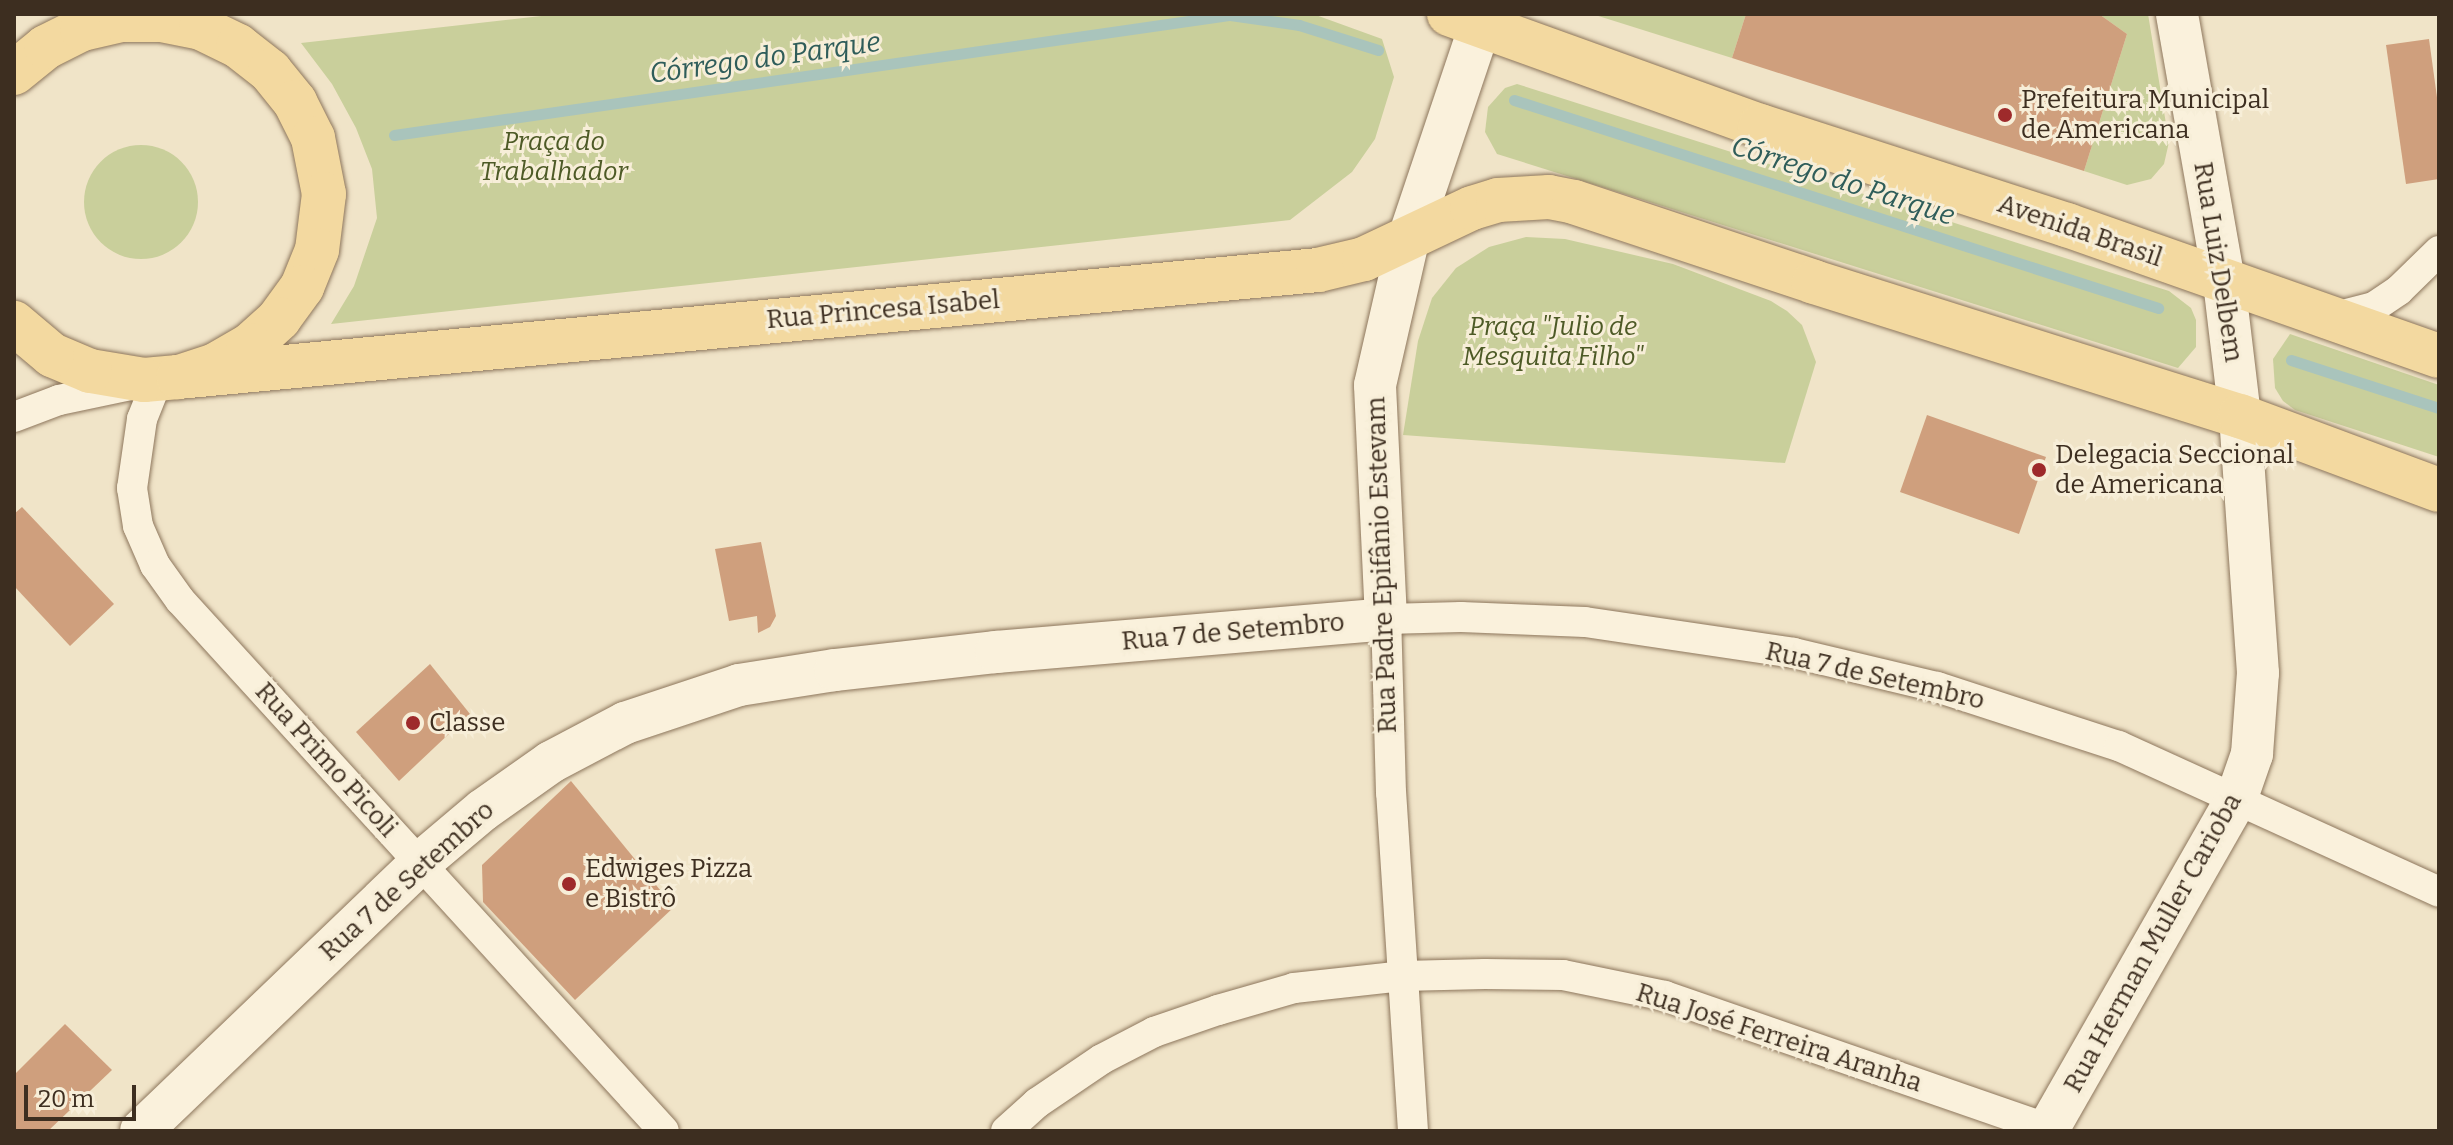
<!DOCTYPE html>
<meta charset="utf-8">
<style>
body{margin:0}
#map{position:relative;width:2453px;height:1145px;overflow:hidden;background:#f0e4c8;font-family:Bitter,serif}
div>[style]{position:absolute}
.green>*{inset:0;background:#c9cf9b}
.round{border-radius:50%}
.stream>*{height:11px;margin:-5.5px;padding:0 5.5px;transform-origin:5.5px;border-radius:5.5px;background:#a9c4bc}
.building>*{inset:0;background:#cf9f7d}
.roads{filter:drop-shadow(0 0 2px #8d765c) drop-shadow(0 0 2px #8d765c)}
.street>*{height:30px;margin:-15px;padding:0 15px;transform-origin:15px;border-radius:15px;background:#faf1dc}
.secondary>*{height:42px;margin:-21px;padding:0 21px;transform-origin:21px;border-radius:21px;background:#faf1dc}
.primary>*{height:44px;margin:-22px;padding:0 22px;transform-origin:22px;border-radius:22px;background:#f3d9a0}
.dots>*{width:22px;height:22px;translate:-50% -50%;box-sizing:border-box;border:4px solid #f7eed8;border-radius:50%}
span{translate:-50% -50%;white-space:nowrap;text-align:center;line-height:1.15;-webkit-text-stroke:6px #f7eed8;paint-order:stroke}
.poi-label{font-size:26px;color:#3d2e20}
.left{translate:0 -50%;text-align:left}
.park-label{font-size:26px;color:#4d5a26;font-style:italic}
.street-label{font-size:26px;color:#3d2e20}
.water-label{font-size:28px;color:#2f5d5a;font-style:italic}
.frame{position:absolute;inset:0;border:16px solid #3d2e20;pointer-events:none}
.scale{position:absolute;left:24px;top:1085px;width:112px;height:36px;box-sizing:border-box;border:4px solid #3d2e20;border-top:0;padding-left:10px;font-size:24px;line-height:28px;white-space:nowrap;color:#3d2e20;-webkit-text-stroke:6px #f7eed8;paint-order:stroke}
</style>
<div id="map">
<div class="green">
<i style="clip-path:polygon(559px 14px,1313px 14px,1382px 39px,1394px 77px,1375px 139px,1352px 172px,1290px 220px,331px 324px,354px 286px,377px 218px,372px 169px,356px 128px,332px 84px,301px 43px)"></i>
<i style="clip-path:polygon(1592px 14px,1746px 14px,1732px 58px)"></i>
<i style="clip-path:polygon(2099px 14px,2148px 14px,2169px 142px,2164px 164px,2151px 179px,2127px 185px,2084px 171px,2127px 34px)"></i>
<i style="clip-path:polygon(1517px 84px,2169px 291px,2191px 308px,2196px 320px,2196px 347px,2178px 368px,1497px 154px,1485px 132px,1488px 107px,1505px 88px)"></i>
<i class="round" style="left:84px;top:145px;width:114px;height:114px"></i>
<i style="clip-path:polygon(1526px 237px,1565px 239px,1673px 264px,1771px 301px,1787px 311px,1802px 325px,1816px 362px,1785px 463px,1403px 435px,1418px 341px,1432px 298px,1456px 268px,1489px 247px)"></i>
<i style="clip-path:polygon(2290px 334px,2439px 385px,2439px 457px,2295px 410px,2283px 401px,2275px 388px,2273px 359px)"></i>
</div>
<div class="stream">
<i style="left:1514px;top:100px;width:677px;rotate:17.9deg"></i>
<i style="left:394px;top:135px;width:845px;rotate:-8.17deg"></i>
<i style="left:1230px;top:15px;width:70px;rotate:8.2deg"></i>
<i style="left:1299px;top:25px;width:83px;rotate:17.6deg"></i>
<i style="left:2291px;top:360px;width:156px;rotate:18deg"></i>
</div>
<div class="building">
<i style="clip-path:polygon(1746px 14px,2099px 14px,2127px 34px,2084px 171px,1732px 58px)"></i>
<i style="clip-path:polygon(2429px 39px,2439px 112px,2439px 179px,2406px 184px,2386px 45px)"></i>
<i style="clip-path:polygon(1927px 415px,2046px 457px,2019px 534px,1900px 492px)"></i>
<i style="clip-path:polygon(22px 507px,114px 604px,70px 646px,14px 586px,14px 514px)"></i>
<i style="clip-path:polygon(761px 542px,776px 616px,770px 627px,758px 633px,757px 616px,729px 621px,715px 549px)"></i>
<i style="clip-path:polygon(430px 664px,470px 714px,399px 781px,356px 732px)"></i>
<i style="clip-path:polygon(571px 781px,674px 907px,575px 1000px,483px 902px,482px 865px)"></i>
<i style="clip-path:polygon(65px 1024px,112px 1070px,48px 1131px,14px 1131px,14px 1075px)"></i>
</div>
<div class="roads">
<div class="street">
<i style="left:2331px;top:318px;width:44px;rotate:-14.3deg"></i>
<i style="left:2374px;top:307px;width:30px;rotate:-34deg"></i>
<i style="left:2399px;top:290px;width:56px;rotate:-44.3deg"></i>
<i style="left:158px;top:379px;width:43px;rotate:111.8deg"></i>
<i style="left:142px;top:419px;width:70px;rotate:98.2deg"></i>
<i style="left:132px;top:488px;width:38px;rotate:81deg"></i>
<i style="left:138px;top:526px;width:43px;rotate:66.4deg"></i>
<i style="left:155px;top:565px;width:43px;rotate:54.5deg"></i>
<i style="left:180px;top:600px;width:718px;rotate:47.65deg"></i>
<i style="left:14px;top:417px;width:48px;rotate:-20.7deg"></i>
<i style="left:59px;top:400px;width:74px;rotate:-11.8deg"></i>
<i style="left:1006px;top:1131px;width:42px;rotate:-42.1deg"></i>
<i style="left:1037px;top:1103px;width:78px;rotate:-34.1deg"></i>
<i style="left:1102px;top:1059px;width:59px;rotate:-27.4deg"></i>
<i style="left:1154px;top:1032px;width:68px;rotate:-19deg"></i>
<i style="left:1218px;top:1010px;width:79px;rotate:-16.1deg"></i>
<i style="left:1294px;top:988px;width:109px;rotate:-6.3deg"></i>
<i style="left:1402px;top:976px;width:83px;rotate:-1.4deg"></i>
<i style="left:1485px;top:974px;width:78px;rotate:0.7deg"></i>
<i style="left:1563px;top:975px;width:104px;rotate:11.6deg"></i>
<i style="left:1665px;top:996px;width:413px;rotate:19.1deg"></i>
<i style="left:1413px;top:1131px;width:339px;rotate:-93.7deg"></i>
<i style="left:1391px;top:793px;width:174px;rotate:-91.6deg"></i>
<i style="left:1386px;top:619px;width:75px;rotate:-1.5deg"></i>
<i style="left:1461px;top:617px;width:124px;rotate:2.3deg"></i>
<i style="left:1585px;top:622px;width:211px;rotate:8.4deg"></i>
<i style="left:1794px;top:653px;width:147px;rotate:13.4deg"></i>
<i style="left:1937px;top:687px;width:191px;rotate:18deg"></i>
<i style="left:2119px;top:746px;width:352px;rotate:24.5deg"></i>
</div>
<div class="secondary">
<i style="left:141px;top:1131px;width:387px;rotate:-43.8deg"></i>
<i style="left:420px;top:863px;width:82px;rotate:-40.1deg"></i>
<i style="left:483px;top:810px;width:83px;rotate:-35.2deg"></i>
<i style="left:551px;top:762px;width:84px;rotate:-27.8deg"></i>
<i style="left:625px;top:723px;width:120px;rotate:-18.4deg"></i>
<i style="left:739px;top:685px;width:97px;rotate:-8.9deg"></i>
<i style="left:835px;top:670px;width:162px;rotate:-6.4deg"></i>
<i style="left:996px;top:652px;width:391px;rotate:-4.8deg"></i>
<i style="left:1386px;top:619px;width:234px;rotate:-92.7deg"></i>
<i style="left:1375px;top:385px;width:152px;rotate:-77.1deg"></i>
<i style="left:1409px;top:237px;width:235px;rotate:-71.4deg"></i>
<i style="left:2047px;top:1131px;width:381px;rotate:-60.3deg"></i>
<i style="left:2236px;top:800px;width:49px;rotate:-70.8deg"></i>
<i style="left:2252px;top:754px;width:81px;rotate:-85.8deg"></i>
<i style="left:2258px;top:673px;width:258px;rotate:-94deg"></i>
<i style="left:2240px;top:416px;width:136px;rotate:-96.8deg"></i>
<i style="left:2224px;top:281px;width:271px;rotate:-100deg"></i>
</div>
<div class="primary">
<i style="left:1449px;top:14px;width:331px;rotate:19.8deg"></i>
<i style="left:1760px;top:126px;width:323px;rotate:17.9deg"></i>
<i style="left:2067px;top:225px;width:394px;rotate:19.4deg"></i>
<i style="left:14px;top:73px;width:41px;rotate:-39.1deg"></i>
<i style="left:46px;top:47px;width:40px;rotate:-26.6deg"></i>
<i style="left:82px;top:29px;width:40px;rotate:-13deg"></i>
<i style="left:121px;top:20px;width:40px"></i>
<i style="left:161px;top:20px;width:41px;rotate:11.3deg"></i>
<i style="left:201px;top:28px;width:41px;rotate:25.9deg"></i>
<i style="left:238px;top:46px;width:41px;rotate:38deg"></i>
<i style="left:270px;top:71px;width:40px;rotate:51deg"></i>
<i style="left:295px;top:102px;width:40px;rotate:63.4deg"></i>
<i style="left:313px;top:138px;width:57px;rotate:78.9deg"></i>
<i style="left:324px;top:194px;width:56px;rotate:97.1deg"></i>
<i style="left:317px;top:250px;width:40px;rotate:112deg"></i>
<i style="left:302px;top:287px;width:39px;rotate:126deg"></i>
<i style="left:279px;top:319px;width:39px;rotate:138deg"></i>
<i style="left:250px;top:345px;width:39px;rotate:150deg"></i>
<i style="left:216px;top:365px;width:40px;rotate:162deg"></i>
<i style="left:178px;top:377px;width:34px;rotate:175deg"></i>
<i style="left:144px;top:380px;width:55px;rotate:-170.5deg"></i>
<i style="left:90px;top:371px;width:41px;rotate:-157.2deg"></i>
<i style="left:52px;top:355px;width:50px;rotate:-139.9deg"></i>
<i style="left:178px;top:377px;width:1145px;rotate:-5.36deg"></i>
<i style="left:1318px;top:270px;width:47px;rotate:-13.4deg"></i>
<i style="left:1364px;top:259px;width:119px;rotate:-25.3deg"></i>
<i style="left:1472px;top:208px;width:27px;rotate:-17deg"></i>
<i style="left:1498px;top:200px;width:51px;rotate:-3.4deg"></i>
<i style="left:1549px;top:197px;width:25px;rotate:11deg"></i>
<i style="left:1574px;top:202px;width:253px;rotate:18.4deg"></i>
<i style="left:1814px;top:282px;width:447px;rotate:17.5deg"></i>
<i style="left:2240px;top:416px;width:212px;rotate:20.4deg"></i>
</div>
</div>
<div class="dots">
<i style="left:2005px;top:115px;background:#9e2a2b"></i>
<i style="left:2039px;top:470px;background:#9e2a2b"></i>
<i style="left:413px;top:723px;background:#9e2a2b"></i>
<i style="left:569px;top:884px;background:#9e2a2b"></i>
</div>
<div class="poi-label">
<span class="left" style="left:2021px;top:115px">Prefeitura Municipal<br>de Americana</span>
<span class="left" style="left:2055px;top:470px">Delegacia Seccional<br>de Americana</span>
<span class="left" style="left:429px;top:723px">Classe</span>
<span class="left" style="left:585px;top:884px">Edwiges Pizza<br>e Bistrô</span>
</div>
<div class="park-label">
<span style="left:554px;top:157px">Praça do<br>Trabalhador</span>
<span style="left:1553px;top:342px">Praça "Julio de<br>Mesquita Filho"</span>
</div>
<div class="street-label">
<span style="left:2080px;top:231px;rotate:19deg">Avenida Brasil</span>
<span style="left:2218px;top:262px;rotate:81deg">Rua Luiz Delbem</span>
<span style="left:883px;top:310px;rotate:-5deg">Rua Princesa Isabel</span>
<span style="left:1382px;top:565px;rotate:-92deg">Rua Padre Epifânio Estevam</span>
<span style="left:1233px;top:632px;rotate:-5deg">Rua 7 de Setembro</span>
<span style="left:1875px;top:676px;rotate:13deg">Rua 7 de Setembro</span>
<span style="left:326px;top:760px;rotate:48deg">Rua Primo Picoli</span>
<span style="left:407px;top:881px;rotate:-42deg">Rua 7 de Setembro</span>
<span style="left:2153px;top:943px;rotate:-61deg">Rua Herman Muller Carioba</span>
<span style="left:1779px;top:1038px;rotate:18deg">Rua José Ferreira Aranha</span>
</div>
<div class="water-label">
<span style="left:765px;top:58px;rotate:-8deg">Córrego do Parque</span>
<span style="left:1843px;top:181px;rotate:18deg">Córrego do Parque</span>
</div>
<div class="frame"></div>
<div class="scale">20 m</div>
</div>
